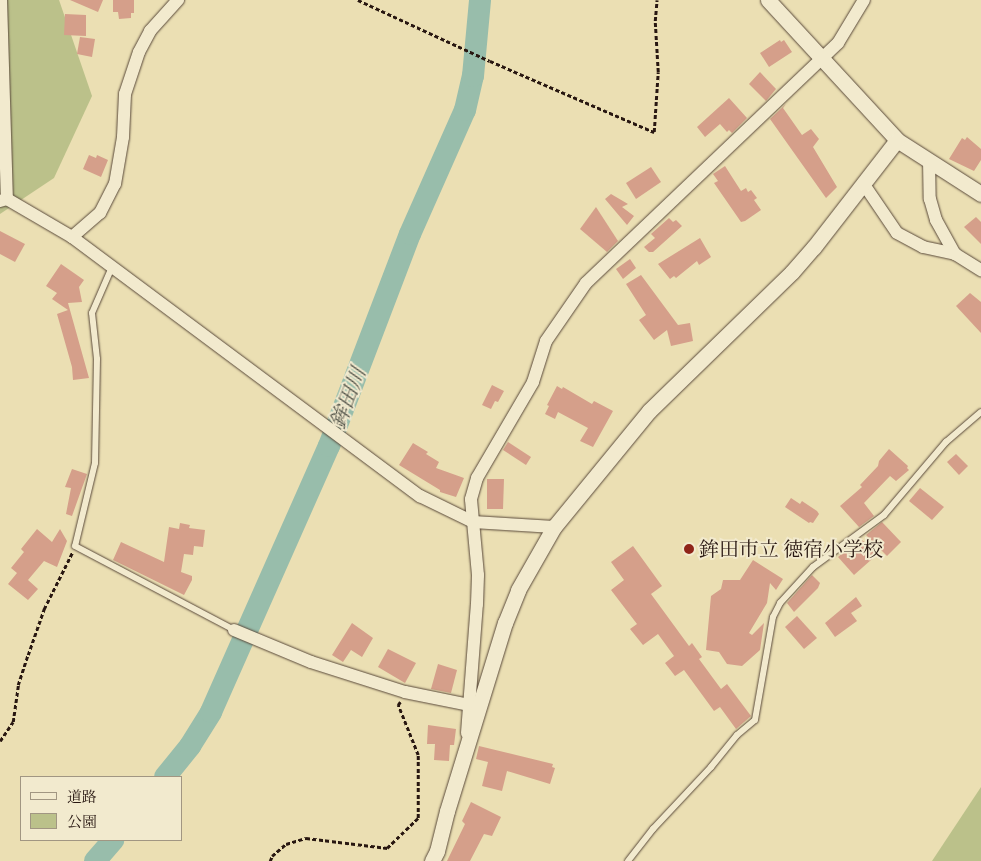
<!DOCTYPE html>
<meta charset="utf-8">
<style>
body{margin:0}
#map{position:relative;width:981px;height:861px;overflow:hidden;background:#ebdfb3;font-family:"EB Garamond","Noto Serif JP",serif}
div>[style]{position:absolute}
.green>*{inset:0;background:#bbc18a}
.river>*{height:22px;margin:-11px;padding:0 11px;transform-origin:11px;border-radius:11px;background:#98bdab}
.building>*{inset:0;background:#d59f8a}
.path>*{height:2.5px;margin-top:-1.25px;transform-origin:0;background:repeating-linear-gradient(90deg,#281711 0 4px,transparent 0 6.5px)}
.roads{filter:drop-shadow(0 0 1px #59493a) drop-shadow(0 0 1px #59493a)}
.service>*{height:6px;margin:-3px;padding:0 3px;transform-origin:3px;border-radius:3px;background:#f2eace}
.minor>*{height:12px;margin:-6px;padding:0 6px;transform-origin:6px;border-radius:6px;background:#f2eace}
.tertiary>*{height:15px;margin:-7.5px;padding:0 7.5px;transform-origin:7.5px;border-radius:7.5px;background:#f2eace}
.dots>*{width:14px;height:14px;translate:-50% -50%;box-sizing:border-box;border:2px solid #f2eace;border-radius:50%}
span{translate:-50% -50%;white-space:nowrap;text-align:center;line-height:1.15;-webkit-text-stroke:4px #f2eace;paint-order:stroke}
.poi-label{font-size:20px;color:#281711}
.left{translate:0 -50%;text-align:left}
.water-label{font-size:21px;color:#4f5147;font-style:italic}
.legend{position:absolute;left:20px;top:776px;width:162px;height:65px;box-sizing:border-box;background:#f2eace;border:1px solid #a19682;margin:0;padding:6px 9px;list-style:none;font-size:15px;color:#281711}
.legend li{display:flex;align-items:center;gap:10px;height:25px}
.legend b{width:25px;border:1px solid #a19682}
</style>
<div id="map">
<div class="green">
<i style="clip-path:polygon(0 0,59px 0,92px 96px,54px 178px,0 214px)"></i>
<i style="clip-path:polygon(981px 787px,981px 861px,932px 861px)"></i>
</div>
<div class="river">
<i style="left:165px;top:777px;width:40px;rotate:-51deg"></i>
<i style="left:190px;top:746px;width:40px;rotate:-58deg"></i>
<i style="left:211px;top:712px;width:291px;rotate:-66.1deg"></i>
<i style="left:329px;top:446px;width:227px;rotate:-69.1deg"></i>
<i style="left:410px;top:234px;width:136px;rotate:-66.1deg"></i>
<i style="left:465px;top:110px;width:35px;rotate:-77deg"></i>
<i style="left:473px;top:76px;width:76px;rotate:-84.7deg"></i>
<i style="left:95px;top:861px;width:28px;rotate:-49deg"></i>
</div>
<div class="building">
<i style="clip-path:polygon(70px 0,103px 0,98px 12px)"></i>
<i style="clip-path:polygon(113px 0,134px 0,134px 13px,131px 13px,131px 18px,119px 19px,118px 12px,113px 12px)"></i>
<i style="clip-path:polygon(65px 14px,86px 15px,86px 36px,64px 35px)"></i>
<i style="clip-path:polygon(80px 37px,95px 39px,92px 57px,77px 54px)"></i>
<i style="clip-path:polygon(780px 40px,781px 42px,784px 40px,792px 52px,769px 67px,760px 53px)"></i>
<i style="clip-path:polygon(760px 72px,776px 89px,766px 101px,749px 84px)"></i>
<i style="clip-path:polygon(729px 98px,747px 118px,732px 133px,729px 130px,727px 132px,720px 124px,705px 137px,697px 127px)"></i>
<i style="clip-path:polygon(786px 104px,783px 108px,802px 135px,811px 129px,819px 139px,813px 147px,837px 187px,826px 198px,770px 119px)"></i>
<i style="clip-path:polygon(967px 137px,981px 149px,981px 160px,974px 171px,949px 159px,962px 138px,965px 140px)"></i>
<i style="clip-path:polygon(89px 155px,96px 158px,97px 155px,108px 160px,101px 177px,83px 169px)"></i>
<i style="clip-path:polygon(725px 166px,741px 191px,746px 188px,748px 192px,751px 190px,757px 198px,754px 200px,761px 210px,745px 221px,741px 222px,714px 183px,718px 181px,713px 174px)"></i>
<i style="clip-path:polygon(651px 167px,661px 182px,636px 199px,626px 183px)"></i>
<i style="clip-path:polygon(611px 194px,628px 204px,622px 207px,634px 216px,627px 225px,605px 199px)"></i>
<i style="clip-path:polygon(596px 207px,618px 241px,607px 252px,580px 229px)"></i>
<i style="clip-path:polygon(976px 217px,981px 222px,981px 244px,964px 227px)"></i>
<i style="clip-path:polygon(669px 218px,673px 222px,676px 220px,682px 226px,653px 252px,649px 252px,644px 247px,655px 238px,651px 234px)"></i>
<i style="clip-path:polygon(0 231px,25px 244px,15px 262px,0 254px)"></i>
<i style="clip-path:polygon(700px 238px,711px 257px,699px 265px,697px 261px,676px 278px,674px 276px,670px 279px,658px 264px)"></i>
<i style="clip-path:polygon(630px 259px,636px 268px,623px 279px,616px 269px)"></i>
<i style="clip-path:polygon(61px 264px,84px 280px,79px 287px,82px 302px,68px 303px,89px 378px,73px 380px,72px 367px,57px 314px,68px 310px,52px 299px,57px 293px,46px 286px)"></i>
<i style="clip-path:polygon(641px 275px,678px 325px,690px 323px,693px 341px,671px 346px,667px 330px,654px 340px,639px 320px,646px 315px,626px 284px)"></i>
<i style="clip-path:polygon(970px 293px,981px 302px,981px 333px,956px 306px)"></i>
<i style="clip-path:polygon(492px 385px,504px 391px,498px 402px,495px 401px,491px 409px,482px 405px)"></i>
<i style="clip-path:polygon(557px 386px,562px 389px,563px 387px,592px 404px,594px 401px,613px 411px,593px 447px,580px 441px,588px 428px,558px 412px,555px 419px,545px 414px,549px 406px,547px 405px)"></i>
<i style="clip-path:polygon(508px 442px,531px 457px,526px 465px,503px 450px)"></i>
<i style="clip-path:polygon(413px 443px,428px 452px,426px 454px,439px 462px,436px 468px,464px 478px,456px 497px,440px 492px,440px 490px,399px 465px)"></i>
<i style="clip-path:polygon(889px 449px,908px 466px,907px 468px,909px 470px,896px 481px,890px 476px,864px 503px,874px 516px,859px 527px,840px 506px,862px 487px,860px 485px,878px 466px,879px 461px)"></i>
<i style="clip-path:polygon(956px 454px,968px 466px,959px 475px,947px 462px)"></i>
<i style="clip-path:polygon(72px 469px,87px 474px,72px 516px,66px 514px,71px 488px,65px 487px)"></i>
<i style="clip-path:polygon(487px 479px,504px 479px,503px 509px,487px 509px)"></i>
<i style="clip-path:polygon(920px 488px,944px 507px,932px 520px,909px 501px)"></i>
<i style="clip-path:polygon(791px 498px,800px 504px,802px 501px,817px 511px,819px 514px,813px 523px,810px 522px,809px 523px,785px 507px)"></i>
<i style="clip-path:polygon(882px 522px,901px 542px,887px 556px,866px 535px)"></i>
<i style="clip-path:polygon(180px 523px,190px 525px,189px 528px,205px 530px,203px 547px,194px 546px,193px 555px,184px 554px,181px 572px,192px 576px,192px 580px,184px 595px,113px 560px,121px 542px,164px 562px,169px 527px,179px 529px)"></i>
<i style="clip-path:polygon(37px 529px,52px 542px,60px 529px,67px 541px,57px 567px,44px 561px,28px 580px,38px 589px,28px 600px,8px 584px,17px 573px,11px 568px,24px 552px,21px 549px)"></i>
<i style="clip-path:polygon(860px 539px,880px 552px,854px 575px,838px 557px)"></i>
<i style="clip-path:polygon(633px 546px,662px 586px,651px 594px,689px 646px,692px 643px,702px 657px,699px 659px,721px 689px,727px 684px,751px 716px,736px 729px,720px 707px,714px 711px,684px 670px,675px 676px,665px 663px,674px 656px,658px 634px,643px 645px,630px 629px,637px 624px,611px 590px,624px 580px,611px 562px)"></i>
<i style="clip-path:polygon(753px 560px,783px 579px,776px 590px,770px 583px,767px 603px,749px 633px,752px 635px,764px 623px,760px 650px,742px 666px,727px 664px,719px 652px,706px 650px,711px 596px,721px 589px,723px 580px,740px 580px)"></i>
<i style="clip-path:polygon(812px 575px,820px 583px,818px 588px,794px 612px,787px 603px)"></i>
<i style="clip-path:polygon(856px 597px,862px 606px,851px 613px,857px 621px,835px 637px,825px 623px)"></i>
<i style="clip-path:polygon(797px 616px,817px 638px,804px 649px,785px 627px)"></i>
<i style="clip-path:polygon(352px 623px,373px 638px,362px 657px,351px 650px,343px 662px,332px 655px)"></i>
<i style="clip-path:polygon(388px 649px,416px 663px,405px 683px,378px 667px)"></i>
<i style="clip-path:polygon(438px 664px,457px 670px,451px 693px,431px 689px)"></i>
<i style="clip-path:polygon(428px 725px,456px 729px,454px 745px,450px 745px,449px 761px,434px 760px,435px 744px,427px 744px)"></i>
<i style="clip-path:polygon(479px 746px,553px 764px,552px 767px,555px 768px,550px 784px,507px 771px,502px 791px,482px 786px,488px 762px,476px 759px)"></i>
<i style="clip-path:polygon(471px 802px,501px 817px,492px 836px,484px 834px,470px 861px,447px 861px,465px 824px,462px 821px)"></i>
</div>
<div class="path">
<i style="left:358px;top:0;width:145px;rotate:24.8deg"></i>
<i style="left:490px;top:61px;width:179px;rotate:23.4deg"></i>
<i style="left:654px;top:132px;width:60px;rotate:-86.2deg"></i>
<i style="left:658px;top:72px;width:51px;rotate:-93.4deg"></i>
<i style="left:655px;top:21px;width:21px;rotate:-85deg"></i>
<i style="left:0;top:741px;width:23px;rotate:-56deg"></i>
<i style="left:13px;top:722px;width:37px;rotate:-82deg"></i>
<i style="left:18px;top:685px;width:32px;rotate:-72deg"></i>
<i style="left:28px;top:655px;width:49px;rotate:-70.8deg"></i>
<i style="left:44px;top:609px;width:63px;rotate:-63.4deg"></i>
<i style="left:270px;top:861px;width:5px;rotate:-68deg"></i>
<i style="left:272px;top:856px;width:18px;rotate:-41deg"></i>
<i style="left:286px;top:844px;width:21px;rotate:-17deg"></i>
<i style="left:306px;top:838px;width:82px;rotate:7deg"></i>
<i style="left:387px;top:848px;width:43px;rotate:-44.1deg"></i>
<i style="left:418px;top:818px;width:63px;rotate:-90deg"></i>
<i style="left:418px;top:755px;width:54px;rotate:-111.8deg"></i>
<i style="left:398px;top:705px;width:4px;rotate:-56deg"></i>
</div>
<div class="roads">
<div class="service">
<i style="left:112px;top:267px;width:50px;rotate:113.5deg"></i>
<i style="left:92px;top:313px;width:46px;rotate:83.8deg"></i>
<i style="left:97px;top:359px;width:104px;rotate:91.1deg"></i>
<i style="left:95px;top:463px;width:85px;rotate:103.5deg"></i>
<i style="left:75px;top:546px;width:180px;rotate:27.8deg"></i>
<i style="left:628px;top:861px;width:41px;rotate:-52deg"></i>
<i style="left:653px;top:829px;width:85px;rotate:-46.9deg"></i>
<i style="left:711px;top:767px;width:41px;rotate:-50.9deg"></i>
<i style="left:737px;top:735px;width:23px;rotate:-40deg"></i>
<i style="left:755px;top:720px;width:105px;rotate:-80.1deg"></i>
<i style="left:773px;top:617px;width:16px;rotate:-63deg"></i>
<i style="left:780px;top:603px;width:49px;rotate:-47.5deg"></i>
<i style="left:813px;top:567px;width:88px;rotate:-36.2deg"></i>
<i style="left:884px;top:515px;width:96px;rotate:-49.7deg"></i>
<i style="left:946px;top:442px;width:46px;rotate:-40.6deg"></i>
</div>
<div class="minor">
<i style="left:1px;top:0;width:199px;rotate:88.3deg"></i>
<i style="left:929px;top:160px;width:39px;rotate:89deg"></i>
<i style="left:930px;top:199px;width:22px;rotate:74deg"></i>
<i style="left:936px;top:220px;width:39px;rotate:61deg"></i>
<i style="left:955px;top:254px;width:31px;rotate:32deg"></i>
<i style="left:863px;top:183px;width:60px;rotate:55.8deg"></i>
<i style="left:897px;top:233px;width:30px;rotate:28deg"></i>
<i style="left:923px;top:247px;width:33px;rotate:12deg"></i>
<i style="left:0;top:201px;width:7px;rotate:-16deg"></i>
<i style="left:7px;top:199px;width:75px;rotate:30.3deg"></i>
<i style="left:72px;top:237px;width:434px;rotate:36.7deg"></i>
<i style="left:420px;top:496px;width:59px;rotate:26.1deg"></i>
<i style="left:473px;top:522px;width:81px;rotate:3.5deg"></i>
<i style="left:72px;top:237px;width:37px;rotate:-41deg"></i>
<i style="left:100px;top:213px;width:33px;rotate:-63deg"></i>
<i style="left:115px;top:184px;width:48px;rotate:-80.3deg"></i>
<i style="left:123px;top:137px;width:43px;rotate:-87.3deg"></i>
<i style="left:125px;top:94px;width:44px;rotate:-71.6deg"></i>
<i style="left:139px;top:52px;width:24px;rotate:-62deg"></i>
<i style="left:150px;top:31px;width:42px;rotate:-47.9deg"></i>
<i style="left:234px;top:630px;width:83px;rotate:22.6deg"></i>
<i style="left:311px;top:662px;width:99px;rotate:17.7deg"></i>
<i style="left:405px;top:692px;width:65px;rotate:11.5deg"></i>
<i style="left:467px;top:733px;width:129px;rotate:-85.6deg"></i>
<i style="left:477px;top:604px;width:29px;rotate:-88deg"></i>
<i style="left:478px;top:575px;width:76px;rotate:-95.3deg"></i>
<i style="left:471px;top:499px;width:22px;rotate:-74deg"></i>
<i style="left:477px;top:478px;width:111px;rotate:-59.7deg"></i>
<i style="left:533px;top:382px;width:43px;rotate:-72.4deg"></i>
<i style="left:546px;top:341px;width:70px;rotate:-55.4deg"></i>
<i style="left:586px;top:283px;width:348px;rotate:-43.6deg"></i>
<i style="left:838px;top:43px;width:50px;rotate:-58.8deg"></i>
</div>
<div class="tertiary">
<i style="left:768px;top:0;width:190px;rotate:47.3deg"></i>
<i style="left:897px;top:140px;width:100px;rotate:32.7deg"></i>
<i style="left:432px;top:861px;width:11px;rotate:-63deg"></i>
<i style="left:437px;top:851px;width:41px;rotate:-76deg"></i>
<i style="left:447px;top:811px;width:197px;rotate:-72.9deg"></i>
<i style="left:505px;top:623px;width:35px;rotate:-68deg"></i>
<i style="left:518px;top:590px;width:73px;rotate:-60.3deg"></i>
<i style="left:554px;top:527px;width:150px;rotate:-50.7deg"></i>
<i style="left:649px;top:411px;width:199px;rotate:-44.2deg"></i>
<i style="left:792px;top:272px;width:33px;rotate:-49deg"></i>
<i style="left:814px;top:247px;width:135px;rotate:-52.2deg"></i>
</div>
</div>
<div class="dots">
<i style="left:689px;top:549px;background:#8f2418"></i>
</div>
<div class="poi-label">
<span class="left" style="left:699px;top:549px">鉾田市立 徳宿小学校</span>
</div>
<div class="water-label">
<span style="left:348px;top:398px;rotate:-69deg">鉾田川</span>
</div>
<ul class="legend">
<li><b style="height:6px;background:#f2eace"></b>道路</li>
<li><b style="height:14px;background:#bbc18a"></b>公園</li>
</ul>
</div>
